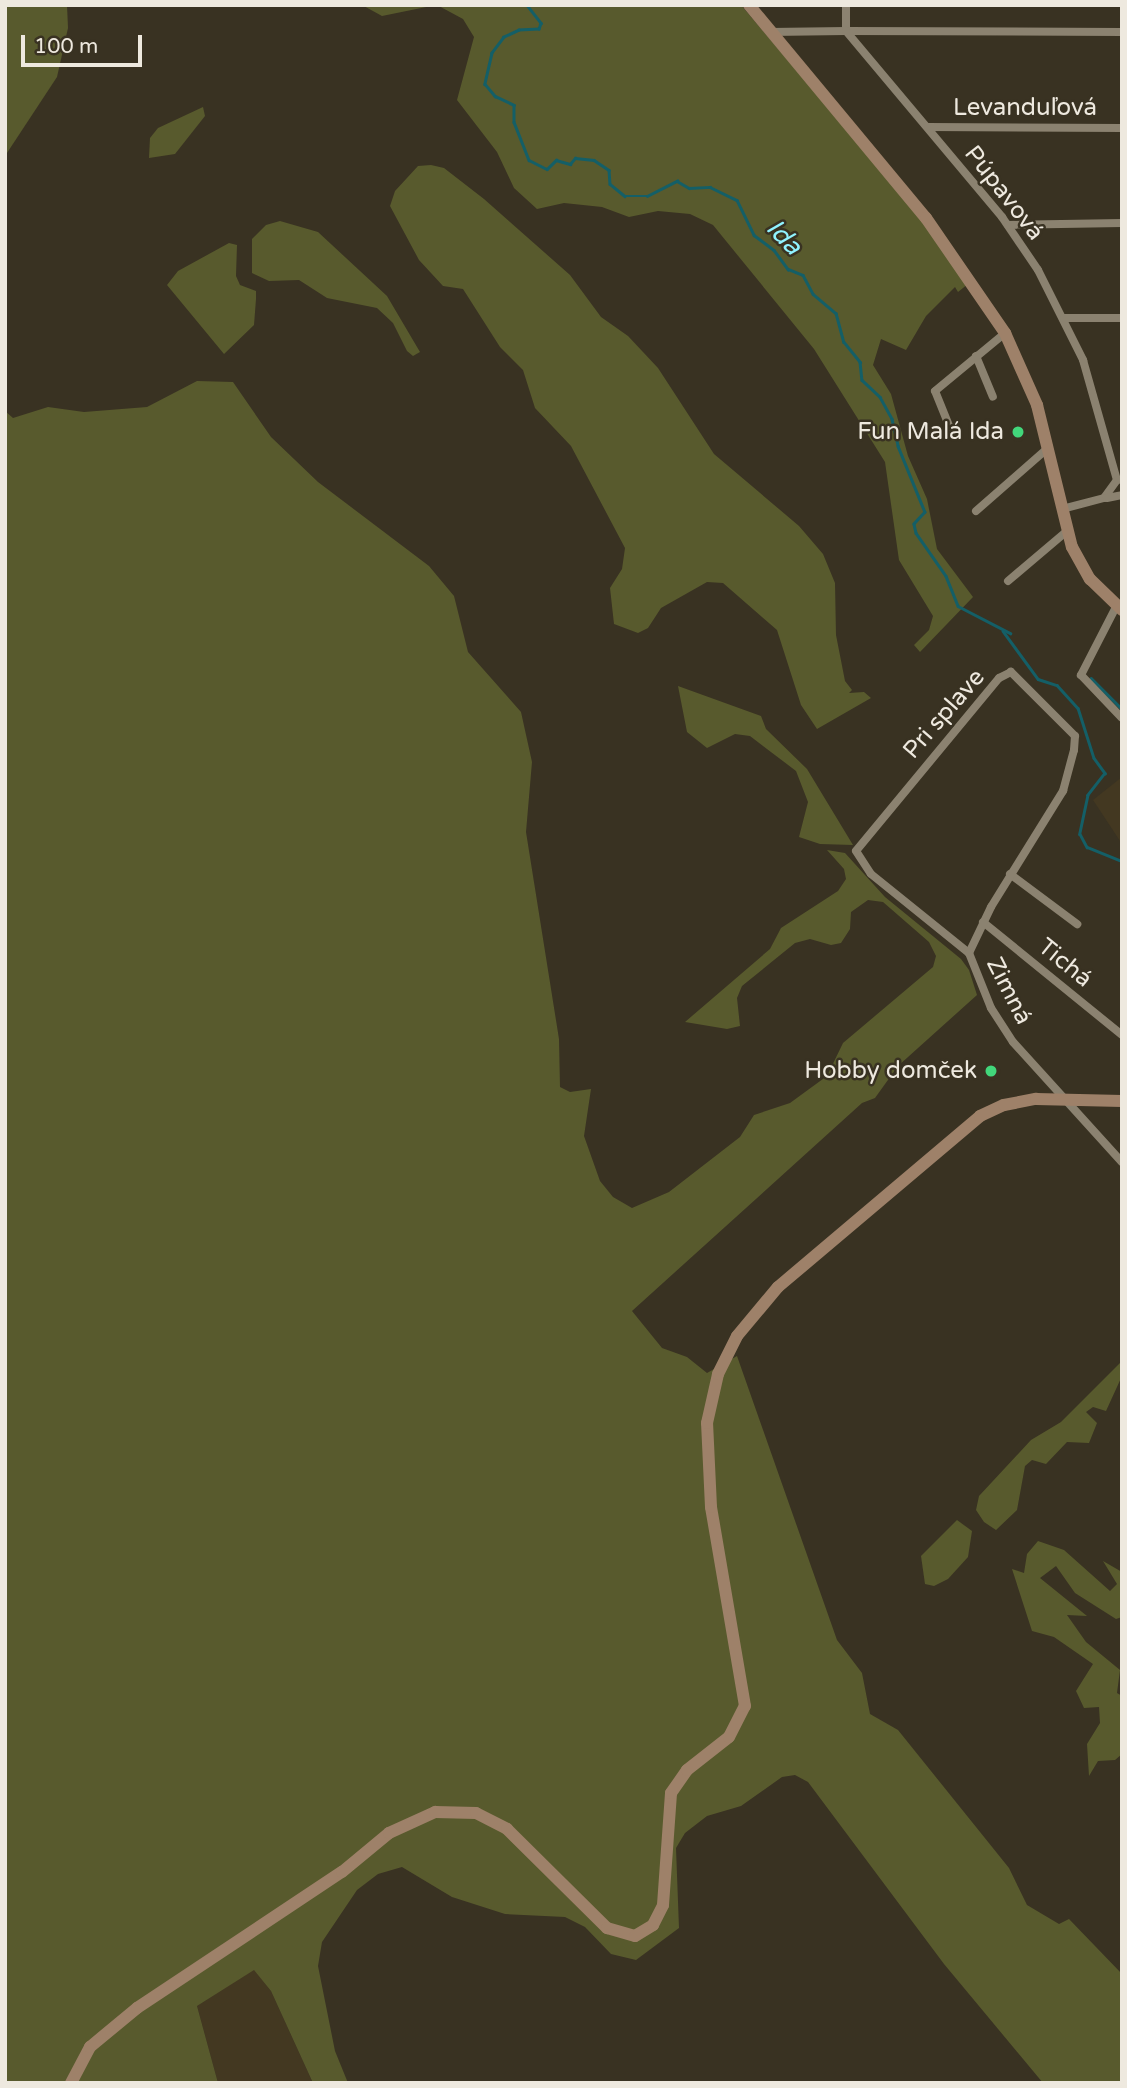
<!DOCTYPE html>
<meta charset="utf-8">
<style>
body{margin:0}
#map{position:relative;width:1127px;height:2088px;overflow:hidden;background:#393222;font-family:"Varela Round",sans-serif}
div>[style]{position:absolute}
.built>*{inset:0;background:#433821}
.green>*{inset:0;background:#585a2d}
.stream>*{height:2.5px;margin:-1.25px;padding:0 1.25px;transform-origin:1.25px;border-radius:1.25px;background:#145f67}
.street>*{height:8px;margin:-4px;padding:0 4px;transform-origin:4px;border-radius:4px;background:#8b8270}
.secondary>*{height:12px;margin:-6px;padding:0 6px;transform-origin:6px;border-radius:6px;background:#9e8169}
.dots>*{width:19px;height:19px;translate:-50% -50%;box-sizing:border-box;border:4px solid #393222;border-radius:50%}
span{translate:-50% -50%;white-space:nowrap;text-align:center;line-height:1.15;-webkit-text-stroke:5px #393222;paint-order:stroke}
.street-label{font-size:24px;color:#eee9df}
.poi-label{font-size:24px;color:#eee9df}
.right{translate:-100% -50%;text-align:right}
.water-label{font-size:26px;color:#90f3ff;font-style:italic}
.frame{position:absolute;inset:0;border:7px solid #eee9df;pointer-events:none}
.scale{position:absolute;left:21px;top:35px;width:121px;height:32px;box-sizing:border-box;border:4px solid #eee9df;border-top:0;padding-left:9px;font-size:21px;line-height:24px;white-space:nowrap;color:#eee9df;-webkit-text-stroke:5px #393222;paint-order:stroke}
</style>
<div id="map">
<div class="built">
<i style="clip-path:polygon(1122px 777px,1122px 844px,1093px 800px)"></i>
<i style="clip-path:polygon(254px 1969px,271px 1991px,313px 2083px,218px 2083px,197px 2006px)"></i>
</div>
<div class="green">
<i style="clip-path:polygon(5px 5px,67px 5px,68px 28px,57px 77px,5px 156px)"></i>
<i style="clip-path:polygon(362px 5px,436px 5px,382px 16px)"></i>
<i style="clip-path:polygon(437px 5px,741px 5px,917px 213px,968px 284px,958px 292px,955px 287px,926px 316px,906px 350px,881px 339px,873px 365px,891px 394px,908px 456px,927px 499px,937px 549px,973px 597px,920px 652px,914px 645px,929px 630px,933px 616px,899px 560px,885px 462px,814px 349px,713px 225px,690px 214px,658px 211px,629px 217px,602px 207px,564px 203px,537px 209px,514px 188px,497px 152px,457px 100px,474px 37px,463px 19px)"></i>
<i style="clip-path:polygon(203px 107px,205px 116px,175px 154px,149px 158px,150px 138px,158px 128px)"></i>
<i style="clip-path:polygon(431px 165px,444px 168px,484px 199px,570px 275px,601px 317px,628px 336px,658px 368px,714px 454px,799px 526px,823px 554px,835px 583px,836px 635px,845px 681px,852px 690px,849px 693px,864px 692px,871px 698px,817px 729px,801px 705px,777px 630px,723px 583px,707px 582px,661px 608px,648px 628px,638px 633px,614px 624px,610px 588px,622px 569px,625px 548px,571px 446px,535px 408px,523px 370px,500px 347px,463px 289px,443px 286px,419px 260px,390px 206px,395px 191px,418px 166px)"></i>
<i style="clip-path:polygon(280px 221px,318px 232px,387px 296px,420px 352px,413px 356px,407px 351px,393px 323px,377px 308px,327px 298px,299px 280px,269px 281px,252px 273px,252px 239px,266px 225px)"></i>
<i style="clip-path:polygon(229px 243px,237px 245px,236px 276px,240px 285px,256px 291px,256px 299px,254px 325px,224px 354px,167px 285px,178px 271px)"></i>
<i style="clip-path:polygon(197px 381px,233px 382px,271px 437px,318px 482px,429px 566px,454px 596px,468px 652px,521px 712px,532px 762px,526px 832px,559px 1039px,560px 1087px,570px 1092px,591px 1089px,584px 1136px,600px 1181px,613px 1197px,632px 1208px,669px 1192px,740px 1137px,754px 1115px,790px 1103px,827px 1076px,843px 1043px,933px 967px,936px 956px,929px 942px,883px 902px,868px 900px,851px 912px,850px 929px,841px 943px,831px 945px,810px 939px,795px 943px,742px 986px,737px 998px,740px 1026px,727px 1029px,685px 1022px,770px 949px,781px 928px,838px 891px,846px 879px,844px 869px,827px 850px,845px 853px,885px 897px,961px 959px,969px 970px,977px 995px,898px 1066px,875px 1098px,862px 1103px,632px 1311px,662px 1348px,687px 1357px,707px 1373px,737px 1356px,837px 1640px,862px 1673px,870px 1714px,898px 1730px,1009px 1868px,1027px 1905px,1059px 1924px,1069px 1919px,1122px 1974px,1122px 2083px,1043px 2083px,944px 1964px,808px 1782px,795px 1775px,782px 1777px,741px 1806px,707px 1816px,685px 1833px,676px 1848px,679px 1928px,636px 1960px,611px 1954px,585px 1927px,565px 1917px,505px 1914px,452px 1897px,402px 1867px,378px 1874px,357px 1890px,322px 1942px,318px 1966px,335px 2051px,348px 2083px,313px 2083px,271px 1991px,254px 1970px,197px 2006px,218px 2083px,5px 2083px,5px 411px,13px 418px,48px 407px,84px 412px,147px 407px)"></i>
<i style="clip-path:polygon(678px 686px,761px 716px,766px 729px,807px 769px,853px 845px,820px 844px,799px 837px,808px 802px,796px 771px,750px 736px,735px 734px,707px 748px,687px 732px)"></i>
<i style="clip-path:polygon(1122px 1361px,1122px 1376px,1106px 1411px,1093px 1407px,1086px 1412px,1097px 1423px,1089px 1443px,1067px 1442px,1046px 1464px,1032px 1460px,1025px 1466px,1017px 1510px,996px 1530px,984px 1522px,976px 1510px,979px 1496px,1031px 1440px,1061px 1422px)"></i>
<i style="clip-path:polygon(957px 1520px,972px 1531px,968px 1557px,948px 1579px,934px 1586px,925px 1584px,921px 1556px)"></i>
<i style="clip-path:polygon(1038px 1541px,1064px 1550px,1110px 1591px,1117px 1584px,1103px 1561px,1122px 1572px,1122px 1617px,1116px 1619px,1075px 1593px,1056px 1566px,1040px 1578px,1087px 1616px,1067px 1615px,1086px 1642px,1120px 1670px,1117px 1693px,1122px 1696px,1122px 1754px,1115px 1760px,1098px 1761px,1089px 1776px,1087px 1744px,1100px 1723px,1099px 1707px,1084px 1708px,1076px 1691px,1093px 1664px,1054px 1637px,1032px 1631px,1012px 1569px,1024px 1573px,1027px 1554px)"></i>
</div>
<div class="stream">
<i style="left:527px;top:5px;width:23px;rotate:52deg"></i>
<i style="left:541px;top:23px;width:6px;rotate:108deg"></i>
<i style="left:539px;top:29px;width:20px;rotate:177deg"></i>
<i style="left:519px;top:30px;width:17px;rotate:155deg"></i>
<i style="left:504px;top:37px;width:20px;rotate:127deg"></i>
<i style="left:492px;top:53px;width:32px;rotate:103deg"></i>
<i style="left:485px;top:84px;width:16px;rotate:50deg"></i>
<i style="left:495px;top:96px;width:21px;rotate:25deg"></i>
<i style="left:514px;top:105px;width:17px;rotate:90deg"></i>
<i style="left:514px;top:122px;width:41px;rotate:68.5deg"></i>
<i style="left:529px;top:160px;width:20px;rotate:27deg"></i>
<i style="left:547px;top:169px;width:13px;rotate:-45deg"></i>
<i style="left:556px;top:160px;width:15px;rotate:16deg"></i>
<i style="left:570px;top:164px;width:8px;rotate:-50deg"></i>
<i style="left:575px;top:158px;width:19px;rotate:6deg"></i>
<i style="left:594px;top:160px;width:18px;rotate:34deg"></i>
<i style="left:609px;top:170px;width:14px;rotate:86deg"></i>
<i style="left:610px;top:184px;width:19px;rotate:39deg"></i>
<i style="left:625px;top:196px;width:22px"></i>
<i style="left:647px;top:196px;width:34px;rotate:-27deg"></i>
<i style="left:677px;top:181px;width:14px;rotate:30deg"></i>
<i style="left:689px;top:188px;width:21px;rotate:-3deg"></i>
<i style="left:710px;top:187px;width:30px;rotate:26deg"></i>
<i style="left:737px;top:200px;width:39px;rotate:64deg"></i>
<i style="left:754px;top:235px;width:25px;rotate:37deg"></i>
<i style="left:774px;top:250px;width:24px;rotate:54deg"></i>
<i style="left:788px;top:269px;width:16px;rotate:22deg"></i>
<i style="left:803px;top:275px;width:21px;rotate:62deg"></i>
<i style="left:813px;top:294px;width:30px;rotate:40deg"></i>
<i style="left:836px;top:313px;width:30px;rotate:75deg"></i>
<i style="left:844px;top:342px;width:26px;rotate:51deg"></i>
<i style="left:860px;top:362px;width:18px;rotate:84deg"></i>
<i style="left:862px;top:380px;width:25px;rotate:43deg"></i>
<i style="left:880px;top:397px;width:25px;rotate:61deg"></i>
<i style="left:892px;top:419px;width:28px;rotate:77deg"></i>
<i style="left:898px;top:446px;width:71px;rotate:67.8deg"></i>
<i style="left:925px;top:512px;width:16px;rotate:133deg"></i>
<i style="left:914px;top:524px;width:9px;rotate:77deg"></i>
<i style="left:916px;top:533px;width:52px;rotate:55.1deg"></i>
<i style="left:946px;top:576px;width:32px;rotate:68deg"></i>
<i style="left:958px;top:606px;width:59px;rotate:27.4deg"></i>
<i style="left:1003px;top:631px;width:59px;rotate:53.9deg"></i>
<i style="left:1038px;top:679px;width:20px;rotate:18deg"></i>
<i style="left:1057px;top:685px;width:31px;rotate:48deg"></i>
<i style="left:1078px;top:708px;width:52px;rotate:72.3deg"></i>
<i style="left:1094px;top:758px;width:19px;rotate:54deg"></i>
<i style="left:1105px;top:773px;width:28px;rotate:128deg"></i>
<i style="left:1088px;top:795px;width:40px;rotate:102deg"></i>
<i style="left:1080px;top:834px;width:15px;rotate:62deg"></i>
<i style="left:1087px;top:847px;width:38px;rotate:22deg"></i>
<i style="left:1091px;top:678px;width:44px;rotate:45deg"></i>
</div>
<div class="street">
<i style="left:846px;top:5px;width:26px;rotate:90deg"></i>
<i style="left:846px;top:31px;width:276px;rotate:0.2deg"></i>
<i style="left:770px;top:32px;width:76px;rotate:-0.8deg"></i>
<i style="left:846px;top:31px;width:243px;rotate:50deg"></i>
<i style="left:1002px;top:217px;width:64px;rotate:55.8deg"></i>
<i style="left:1038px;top:270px;width:101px;rotate:63.4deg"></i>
<i style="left:1083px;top:360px;width:125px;rotate:74.2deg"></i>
<i style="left:1117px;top:480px;width:22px;rotate:126deg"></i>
<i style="left:1104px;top:498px;width:43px;rotate:165.3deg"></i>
<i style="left:928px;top:127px;width:194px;rotate:0.3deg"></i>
<i style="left:1008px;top:225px;width:114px;rotate:-1deg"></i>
<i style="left:1064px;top:318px;width:58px"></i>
<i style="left:976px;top:356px;width:44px;rotate:67.5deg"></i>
<i style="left:952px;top:433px;width:45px;rotate:-112deg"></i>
<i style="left:935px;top:391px;width:91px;rotate:-39.6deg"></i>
<i style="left:1107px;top:498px;width:15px;rotate:-11deg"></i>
<i style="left:976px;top:511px;width:96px;rotate:-41.2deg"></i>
<i style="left:1008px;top:581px;width:77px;rotate:-40.3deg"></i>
<i style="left:1117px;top:605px;width:79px;rotate:117.2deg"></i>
<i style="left:1081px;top:675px;width:59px;rotate:46.4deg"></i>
<i style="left:1010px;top:874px;width:84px;rotate:36.7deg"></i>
<i style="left:983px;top:922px;width:179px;rotate:39.1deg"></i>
<i style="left:969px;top:953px;width:51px;rotate:-64.4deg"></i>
<i style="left:991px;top:907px;width:137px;rotate:-58.2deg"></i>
<i style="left:1063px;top:791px;width:42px;rotate:-75deg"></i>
<i style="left:1074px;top:750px;width:14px;rotate:-86deg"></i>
<i style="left:1075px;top:736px;width:91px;rotate:-135deg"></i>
<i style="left:1011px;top:672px;width:13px;rotate:153deg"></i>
<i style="left:999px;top:678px;width:224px;rotate:129.6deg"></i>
<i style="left:856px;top:851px;width:27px;rotate:57deg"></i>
<i style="left:871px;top:874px;width:126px;rotate:38.9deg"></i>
<i style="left:969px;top:953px;width:59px;rotate:68.2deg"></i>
<i style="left:991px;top:1008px;width:40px;rotate:57.1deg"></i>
<i style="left:1013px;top:1042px;width:162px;rotate:47.8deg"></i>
</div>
<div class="secondary">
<i style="left:749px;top:5px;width:277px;rotate:50.3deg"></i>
<i style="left:926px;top:218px;width:140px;rotate:55.5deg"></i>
<i style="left:1005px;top:333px;width:79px;rotate:66deg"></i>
<i style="left:1037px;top:405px;width:146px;rotate:76.2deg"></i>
<i style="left:1072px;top:547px;width:37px;rotate:61deg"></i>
<i style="left:1090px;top:579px;width:45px;rotate:44.1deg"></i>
<i style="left:71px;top:2083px;width:41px;rotate:-62.2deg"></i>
<i style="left:90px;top:2047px;width:61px;rotate:-39.7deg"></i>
<i style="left:137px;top:2008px;width:246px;rotate:-33.6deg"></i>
<i style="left:342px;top:1872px;width:61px;rotate:-39.7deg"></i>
<i style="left:389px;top:1833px;width:51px;rotate:-24.5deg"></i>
<i style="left:435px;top:1812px;width:41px;rotate:1.4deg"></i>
<i style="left:476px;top:1813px;width:35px;rotate:27deg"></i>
<i style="left:507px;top:1829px;width:141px;rotate:44.7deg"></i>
<i style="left:607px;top:1928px;width:29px;rotate:16deg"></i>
<i style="left:635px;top:1936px;width:21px;rotate:-31deg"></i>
<i style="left:653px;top:1925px;width:22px;rotate:-63deg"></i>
<i style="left:663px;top:1905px;width:112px;rotate:-85.9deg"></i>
<i style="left:671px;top:1793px;width:28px;rotate:-55deg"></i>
<i style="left:687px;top:1770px;width:53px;rotate:-38.2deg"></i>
<i style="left:729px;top:1737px;width:35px;rotate:-63deg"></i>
<i style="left:745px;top:1706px;width:202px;rotate:-99.7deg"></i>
<i style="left:711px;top:1507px;width:84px;rotate:-92.7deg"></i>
<i style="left:707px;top:1423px;width:50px;rotate:-77.3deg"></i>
<i style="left:718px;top:1374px;width:42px;rotate:-63.4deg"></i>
<i style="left:737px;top:1336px;width:64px;rotate:-50.1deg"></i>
<i style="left:778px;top:1287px;width:265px;rotate:-40.2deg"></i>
<i style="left:980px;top:1116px;width:26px;rotate:-25deg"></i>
<i style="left:1004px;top:1105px;width:33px;rotate:-11deg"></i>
<i style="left:1036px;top:1099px;width:86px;rotate:1.3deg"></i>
</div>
<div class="dots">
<i style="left:1018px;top:432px;background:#42d77b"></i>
<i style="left:991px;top:1071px;background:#42d77b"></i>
</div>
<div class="street-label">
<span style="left:1025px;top:108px">Levanduľová</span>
<span style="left:1004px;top:193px;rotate:52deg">Púpavová</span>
<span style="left:944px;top:714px;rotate:-49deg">Pri splave</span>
<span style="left:1065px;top:963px;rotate:39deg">Tichá</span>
<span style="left:1009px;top:991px;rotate:63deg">Zimná</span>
</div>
<div class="poi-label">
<span class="right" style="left:1004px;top:432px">Fun Malá Ida</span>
<span class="right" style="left:977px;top:1071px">Hobby domček</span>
</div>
<div class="water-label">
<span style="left:784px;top:237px;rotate:46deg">Ida</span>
</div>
<div class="frame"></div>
<div class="scale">100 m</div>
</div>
